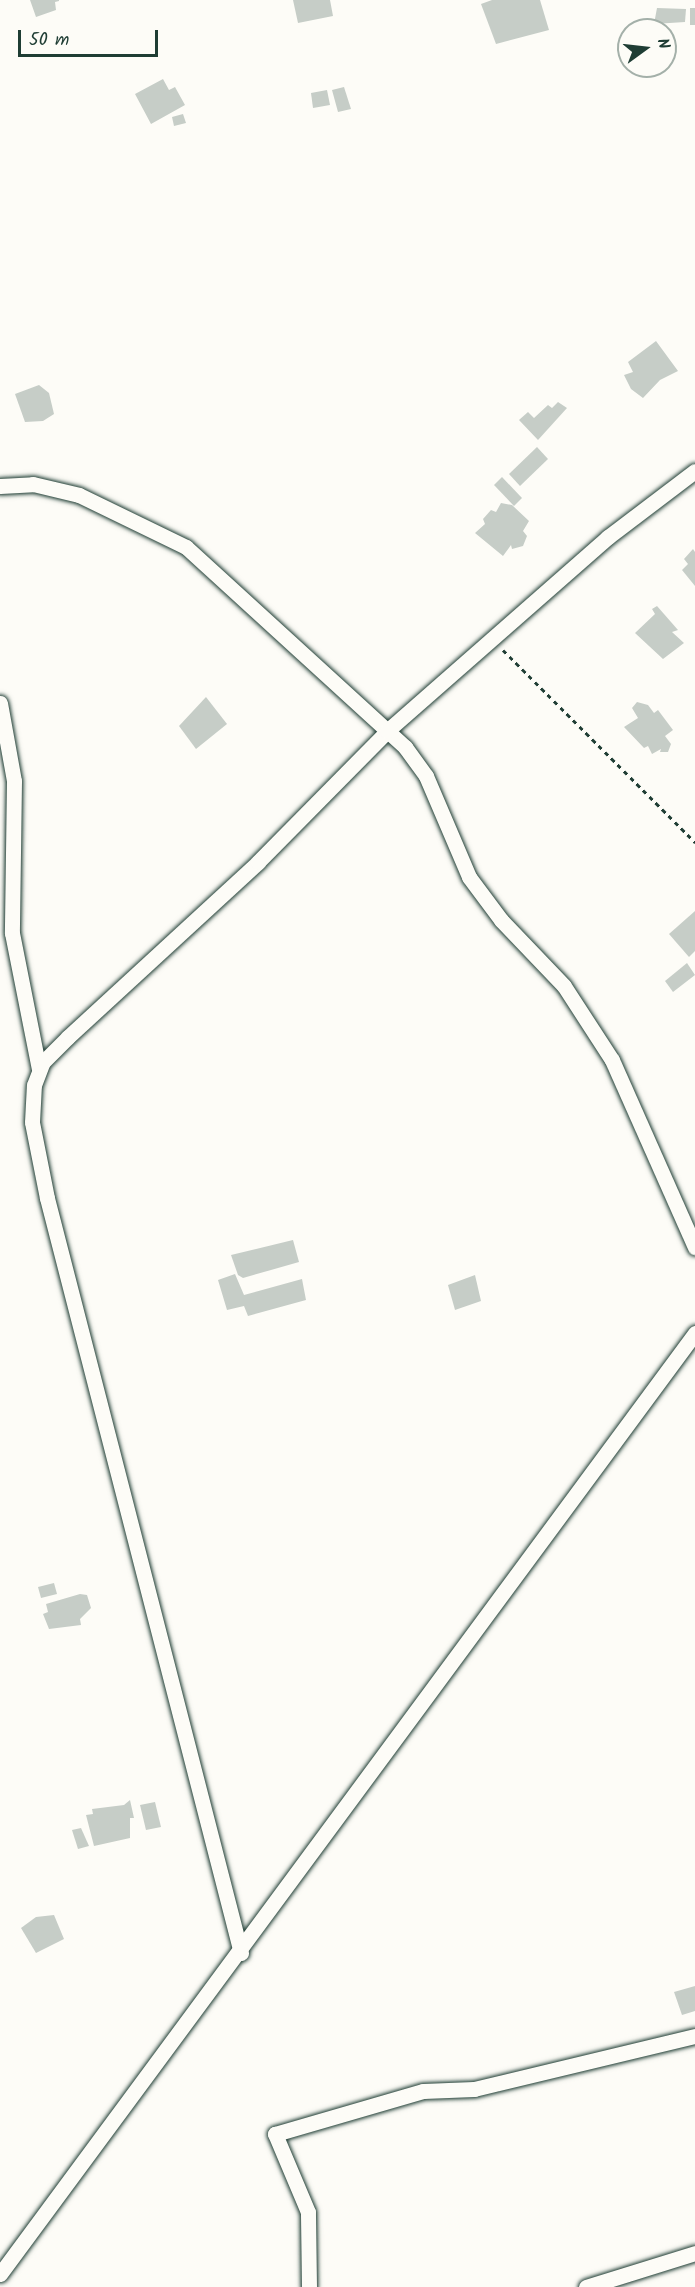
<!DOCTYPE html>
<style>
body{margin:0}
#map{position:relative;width:695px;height:2287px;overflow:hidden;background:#fdfcf7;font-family:Kalam,sans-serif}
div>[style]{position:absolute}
.building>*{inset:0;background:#c6cdc7}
.path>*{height:3px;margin-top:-1.5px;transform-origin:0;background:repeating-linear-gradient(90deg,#1f3d34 0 4.5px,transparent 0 9px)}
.roads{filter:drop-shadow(0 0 2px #1f3d34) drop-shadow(0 0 2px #1f3d34)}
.minor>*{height:15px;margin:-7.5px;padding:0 7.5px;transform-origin:7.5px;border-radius:7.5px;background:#fdfcf7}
span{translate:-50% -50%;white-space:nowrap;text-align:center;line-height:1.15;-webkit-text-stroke:4.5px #fdfcf7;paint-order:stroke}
.north{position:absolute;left:617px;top:18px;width:60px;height:60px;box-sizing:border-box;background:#fdfcf7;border:2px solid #a4b0a9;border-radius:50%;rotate:75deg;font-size:16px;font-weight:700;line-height:24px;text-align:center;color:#1f3d34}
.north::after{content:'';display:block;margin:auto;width:21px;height:27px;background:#1f3d34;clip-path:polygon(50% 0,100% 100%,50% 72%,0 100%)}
.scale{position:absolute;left:18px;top:30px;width:140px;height:27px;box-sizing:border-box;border:3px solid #1f3d34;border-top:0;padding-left:8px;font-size:18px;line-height:21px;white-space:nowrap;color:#1f3d34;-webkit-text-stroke:4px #fdfcf7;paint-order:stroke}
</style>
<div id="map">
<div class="building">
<i style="clip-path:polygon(30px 0,59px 0,59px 1px,55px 2px,56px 10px,36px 17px)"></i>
<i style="clip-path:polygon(293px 0,330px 0,333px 16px,298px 23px)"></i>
<i style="clip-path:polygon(492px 0,540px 0,549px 30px,496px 44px,481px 4px)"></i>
<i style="clip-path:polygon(657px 8px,686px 9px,685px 22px,654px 24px)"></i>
<i style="clip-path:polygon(690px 8px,695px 8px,695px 25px,690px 25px)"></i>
<i style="clip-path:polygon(163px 79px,169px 90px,175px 87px,185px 105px,151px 124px,135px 94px)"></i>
<i style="clip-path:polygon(344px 87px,351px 109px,338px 112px,332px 90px)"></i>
<i style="clip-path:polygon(327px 90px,330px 105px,313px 108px,311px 93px)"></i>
<i style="clip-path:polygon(183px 114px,186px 123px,174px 126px,172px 117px)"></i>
<i style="clip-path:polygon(656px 341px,678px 371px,660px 380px,643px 398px,631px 389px,624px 375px,633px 372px,628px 362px)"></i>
<i style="clip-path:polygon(39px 385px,49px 393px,54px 414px,43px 421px,25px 422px,15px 394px)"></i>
<i style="clip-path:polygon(558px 402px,567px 408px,538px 440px,519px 420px,528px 412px,534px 418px,548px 405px,552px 408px)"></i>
<i style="clip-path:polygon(537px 447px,548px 459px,520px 486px,509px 474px)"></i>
<i style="clip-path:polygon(502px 477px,522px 498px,514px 506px,494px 485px)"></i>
<i style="clip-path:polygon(501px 503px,512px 505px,529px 521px,523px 531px,527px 536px,523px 546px,512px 549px,511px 545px,503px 556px,475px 533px,485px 524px,483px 519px,491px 510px,496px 512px)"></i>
<i style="clip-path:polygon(693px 549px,695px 552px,695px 586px,682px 570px,688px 564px,684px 559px)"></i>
<i style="clip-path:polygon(657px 606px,678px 630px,672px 632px,684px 643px,663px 659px,635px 633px,655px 614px,652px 609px)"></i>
<i style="clip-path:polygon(206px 697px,227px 724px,196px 749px,179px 726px)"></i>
<i style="clip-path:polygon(637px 702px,648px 705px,654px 713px,658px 710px,673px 730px,665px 736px,671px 744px,668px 752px,660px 752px,661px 749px,652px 754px,648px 746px,644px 748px,624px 727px,638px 718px,632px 708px)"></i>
<i style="clip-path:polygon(695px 911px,695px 951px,689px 957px,669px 934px)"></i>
<i style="clip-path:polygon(687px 963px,695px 975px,673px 992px,665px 981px)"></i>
<i style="clip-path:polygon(293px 1240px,299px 1262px,243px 1278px,238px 1275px,231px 1255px)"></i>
<i style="clip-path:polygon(235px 1274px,244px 1295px,302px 1279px,306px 1300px,248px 1316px,244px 1306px,227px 1310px,218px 1280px)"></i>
<i style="clip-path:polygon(475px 1275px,481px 1301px,455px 1310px,448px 1285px)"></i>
<i style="clip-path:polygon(54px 1583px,57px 1594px,41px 1598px,38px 1587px)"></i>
<i style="clip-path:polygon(80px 1594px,87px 1595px,91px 1608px,80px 1619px,81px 1625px,49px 1629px,43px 1614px,48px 1612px,46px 1604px)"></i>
<i style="clip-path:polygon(130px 1800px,134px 1818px,130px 1818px,130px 1838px,94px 1846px,86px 1815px,93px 1814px,92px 1809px,124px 1805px)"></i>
<i style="clip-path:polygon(155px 1802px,161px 1827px,146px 1830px,140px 1805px)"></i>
<i style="clip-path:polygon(81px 1828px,89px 1846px,78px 1849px,72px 1830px)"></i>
<i style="clip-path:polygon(54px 1915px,64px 1939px,36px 1953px,21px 1928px,36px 1917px)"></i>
<i style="clip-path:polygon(695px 1986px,695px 2011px,682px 2015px,674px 1992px)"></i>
</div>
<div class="path">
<i style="left:503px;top:650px;width:272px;rotate:45deg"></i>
</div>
<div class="roads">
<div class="minor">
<i style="left:0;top:486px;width:33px;rotate:-3deg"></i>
<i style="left:33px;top:484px;width:47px;rotate:13.4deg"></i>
<i style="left:79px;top:495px;width:119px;rotate:25.9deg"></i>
<i style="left:186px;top:547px;width:297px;rotate:42.4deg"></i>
<i style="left:405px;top:747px;width:36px;rotate:54deg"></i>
<i style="left:426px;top:776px;width:110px;rotate:66.9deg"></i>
<i style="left:469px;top:877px;width:54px;rotate:53.3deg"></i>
<i style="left:501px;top:920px;width:91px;rotate:46.3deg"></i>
<i style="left:564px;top:986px;width:88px;rotate:57deg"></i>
<i style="left:612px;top:1060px;width:205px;rotate:66.1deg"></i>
<i style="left:0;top:703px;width:79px;rotate:79.8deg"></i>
<i style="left:14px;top:781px;width:152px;rotate:90.8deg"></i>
<i style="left:12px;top:933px;width:139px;rotate:78.8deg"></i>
<i style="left:241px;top:1953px;width:780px;rotate:-104.41deg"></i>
<i style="left:47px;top:1198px;width:77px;rotate:-101.2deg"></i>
<i style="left:32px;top:1122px;width:37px;rotate:-87deg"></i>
<i style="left:34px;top:1085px;width:25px;rotate:-69deg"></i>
<i style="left:43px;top:1062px;width:35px;rotate:-45deg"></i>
<i style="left:68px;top:1037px;width:258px;rotate:-42.6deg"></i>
<i style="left:258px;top:862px;width:184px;rotate:-45.4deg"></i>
<i style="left:387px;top:731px;width:294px;rotate:-41.3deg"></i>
<i style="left:608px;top:537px;width:109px;rotate:-37.2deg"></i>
<i style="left:0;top:2274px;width:1170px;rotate:-53.55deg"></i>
<i style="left:309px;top:2287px;width:75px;rotate:-90.8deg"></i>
<i style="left:308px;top:2212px;width:85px;rotate:-112.9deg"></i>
<i style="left:275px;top:2134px;width:154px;rotate:-16.2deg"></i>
<i style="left:423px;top:2091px;width:51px;rotate:-2.2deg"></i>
<i style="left:474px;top:2089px;width:227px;rotate:-13.5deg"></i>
<i style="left:586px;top:2287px;width:114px;rotate:-17.3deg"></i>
</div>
</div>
<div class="north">N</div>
<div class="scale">50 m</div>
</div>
